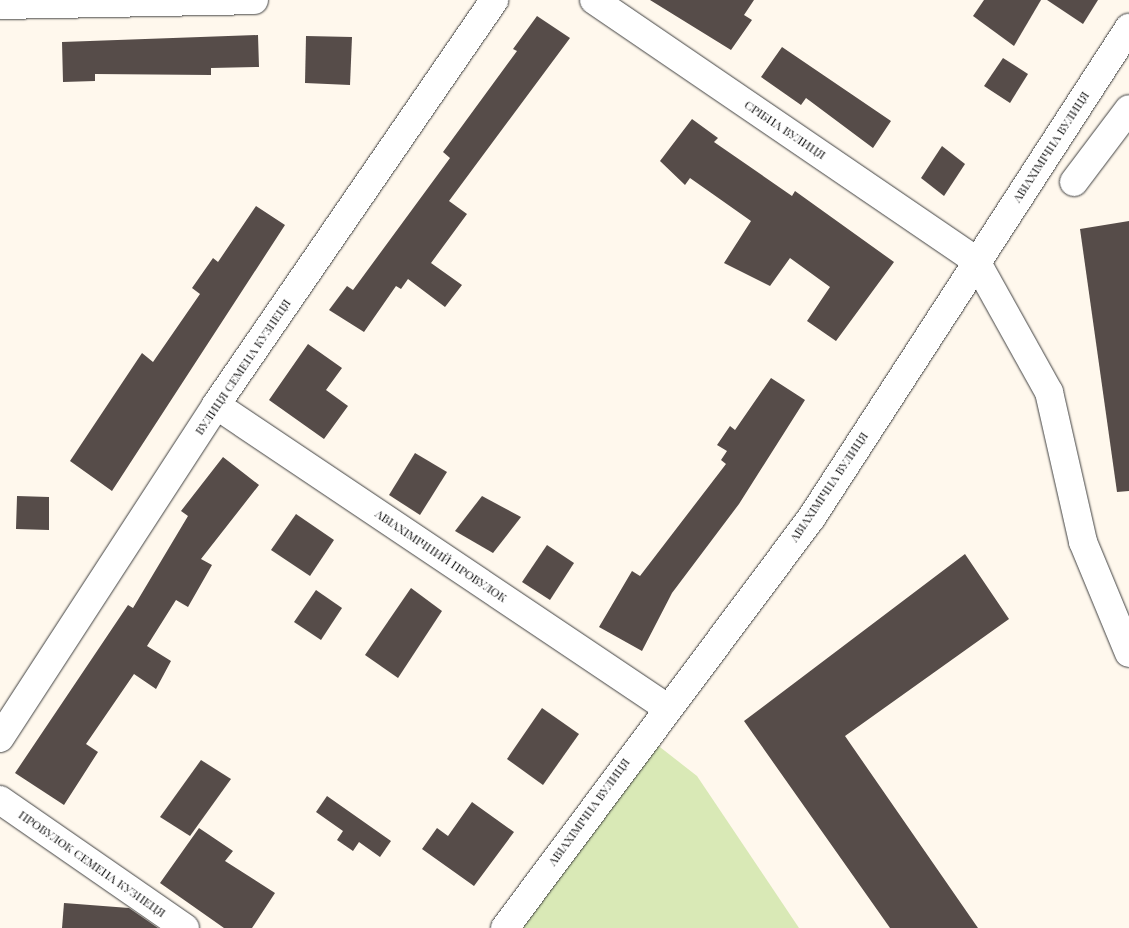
<!DOCTYPE html>
<meta charset="utf-8">
<style>
body{margin:0}
#map{position:relative;width:1129px;height:928px;overflow:hidden;background:#fff8ed;font-family:"Playfair Display",serif}
div>[style]{position:absolute}
.green>*{inset:0;background:#d9e9b6}
.building>*{inset:0;background:#564c49}
.roads{filter:drop-shadow(0 0 1px #404040) drop-shadow(0 0 1px #404040)}
.minor>*{height:28px;margin:-14px;padding:0 14px;transform-origin:14px;border-radius:14px;background:#fff}
span{translate:-50% -50%;white-space:nowrap;text-align:center;line-height:1.15;-webkit-text-stroke:5px #fff;paint-order:stroke}
.street-label{font-size:12px;color:#0d0d0d}
</style>
<div id="map">
<div class="green">
<i style="clip-path:polygon(656px 744px,697px 776px,799px 928px,521px 928px)"></i>
</div>
<div class="building">
<i style="clip-path:polygon(650px 0,754px 0,744px 15px,752px 20px,731px 50px)"></i>
<i style="clip-path:polygon(984px 0,1041px 0,1014px 46px,973px 16px)"></i>
<i style="clip-path:polygon(1047px 0,1098px 0,1083px 24px)"></i>
<i style="clip-path:polygon(537px 16px,570px 38px,449px 201px,467px 214px,431px 263px,462px 285px,445px 307px,408px 279px,401px 289px,396px 286px,364px 332px,329px 310px,347px 286px,353px 290px,450px 158px,443px 152px,517px 51px,513px 49px)"></i>
<i style="clip-path:polygon(258px 35px,259px 67px,211px 68px,211px 75px,95px 74px,95px 81px,63px 82px,62px 42px)"></i>
<i style="clip-path:polygon(306px 36px,352px 37px,350px 85px,305px 83px)"></i>
<i style="clip-path:polygon(782px 47px,891px 121px,873px 148px,806px 98px,801px 105px,761px 77px)"></i>
<i style="clip-path:polygon(1003px 58px,1028px 74px,1010px 103px,984px 86px)"></i>
<i style="clip-path:polygon(692px 119px,718px 138px,714px 142px,792px 196px,795px 191px,894px 262px,836px 341px,807px 321px,830px 287px,790px 258px,770px 286px,724px 263px,751px 221px,690px 178px,685px 185px,660px 161px)"></i>
<i style="clip-path:polygon(942px 146px,965px 164px,944px 196px,921px 178px)"></i>
<i style="clip-path:polygon(256px 206px,285px 225px,112px 491px,70px 461px,142px 353px,153px 362px,200px 294px,192px 288px,213px 258px,218px 262px)"></i>
<i style="clip-path:polygon(1129px 221px,1129px 491px,1117px 492px,1080px 229px)"></i>
<i style="clip-path:polygon(308px 344px,342px 368px,326px 390px,348px 406px,324px 439px,269px 400px)"></i>
<i style="clip-path:polygon(771px 378px,805px 400px,739px 504px,672px 593px,642px 651px,599px 627px,632px 571px,640px 576px,726px 464px,721px 460px,727px 451px,717px 445px,730px 426px,735px 430px)"></i>
<i style="clip-path:polygon(415px 453px,447px 472px,420px 515px,389px 495px)"></i>
<i style="clip-path:polygon(223px 457px,259px 485px,201px 559px,212px 565px,188px 607px,176px 600px,147px 646px,171px 661px,156px 689px,134px 674px,86px 744px,98px 752px,64px 805px,15px 773px,128px 605px,133px 608px,188px 516px,181px 511px)"></i>
<i style="clip-path:polygon(17px 496px,49px 497px,49px 530px,16px 529px)"></i>
<i style="clip-path:polygon(482px 496px,521px 517px,493px 553px,455px 531px)"></i>
<i style="clip-path:polygon(296px 514px,334px 540px,310px 576px,271px 550px)"></i>
<i style="clip-path:polygon(547px 545px,574px 563px,550px 600px,522px 582px)"></i>
<i style="clip-path:polygon(965px 554px,1009px 619px,845px 736px,978px 928px,890px 928px,744px 721px)"></i>
<i style="clip-path:polygon(411px 588px,442px 611px,398px 678px,365px 655px)"></i>
<i style="clip-path:polygon(316px 590px,342px 608px,321px 640px,294px 622px)"></i>
<i style="clip-path:polygon(542px 708px,579px 734px,543px 785px,507px 759px)"></i>
<i style="clip-path:polygon(201px 760px,231px 779px,190px 836px,160px 817px)"></i>
<i style="clip-path:polygon(327px 796px,391px 841px,380px 857px,359px 842px,353px 851px,337px 840px,343px 831px,316px 812px)"></i>
<i style="clip-path:polygon(472px 802px,514px 832px,474px 886px,422px 849px,437px 828px,448px 836px)"></i>
<i style="clip-path:polygon(199px 828px,233px 851px,225px 861px,275px 893px,252px 928px,224px 928px,160px 883px)"></i>
<i style="clip-path:polygon(64px 903px,129px 908px,158px 928px,62px 928px)"></i>
</div>
<div class="roads">
<div class="minor">
<i style="left:594px;top:0;width:463px;rotate:34.3deg"></i>
<i style="left:976px;top:261px;width:150px;rotate:60.9deg"></i>
<i style="left:1049px;top:392px;width:154px;rotate:77.2deg"></i>
<i style="left:1083px;top:542px;width:120px;rotate:67.5deg"></i>
<i style="left:0;top:5px;width:254px;rotate:-1.1deg"></i>
<i style="left:1074px;top:182px;width:91px;rotate:-53deg"></i>
<i style="left:216px;top:405px;width:542px;rotate:33.87deg"></i>
<i style="left:0;top:738px;width:397px;rotate:-57deg"></i>
<i style="left:216px;top:405px;width:491px;rotate:-55.5deg"></i>
<i style="left:0;top:800px;width:225px;rotate:34.7deg"></i>
<i style="left:505px;top:928px;width:513px;rotate:-53.24deg"></i>
<i style="left:812px;top:517px;width:583px;rotate:-57.05deg"></i>
</div>
</div>
<div class="street-label">
<span style="left:785px;top:130px;rotate:34deg">СРІБНА ВУЛИЦЯ</span>
<span style="left:1051px;top:147px;rotate:-57deg">АВІАХІМІЧНА ВУЛИЦЯ</span>
<span style="left:243px;top:367px;rotate:-56deg">ВУЛИЦЯ СЕМЕНА КУЗНЕЦЯ</span>
<span style="left:829px;top:487px;rotate:-56deg">АВІАХІМІЧНА ВУЛИЦЯ</span>
<span style="left:441px;top:556px;rotate:34deg">АВІАХІМІЧНИЙ ПРОВУЛОК</span>
<span style="left:589px;top:812px;rotate:-54deg">АВІАХІМІЧНА ВУЛИЦЯ</span>
<span style="left:92px;top:864px;rotate:35deg">ПРОВУЛОК СЕМЕНА КУЗНЕЦЯ</span>
</div>
</div>
